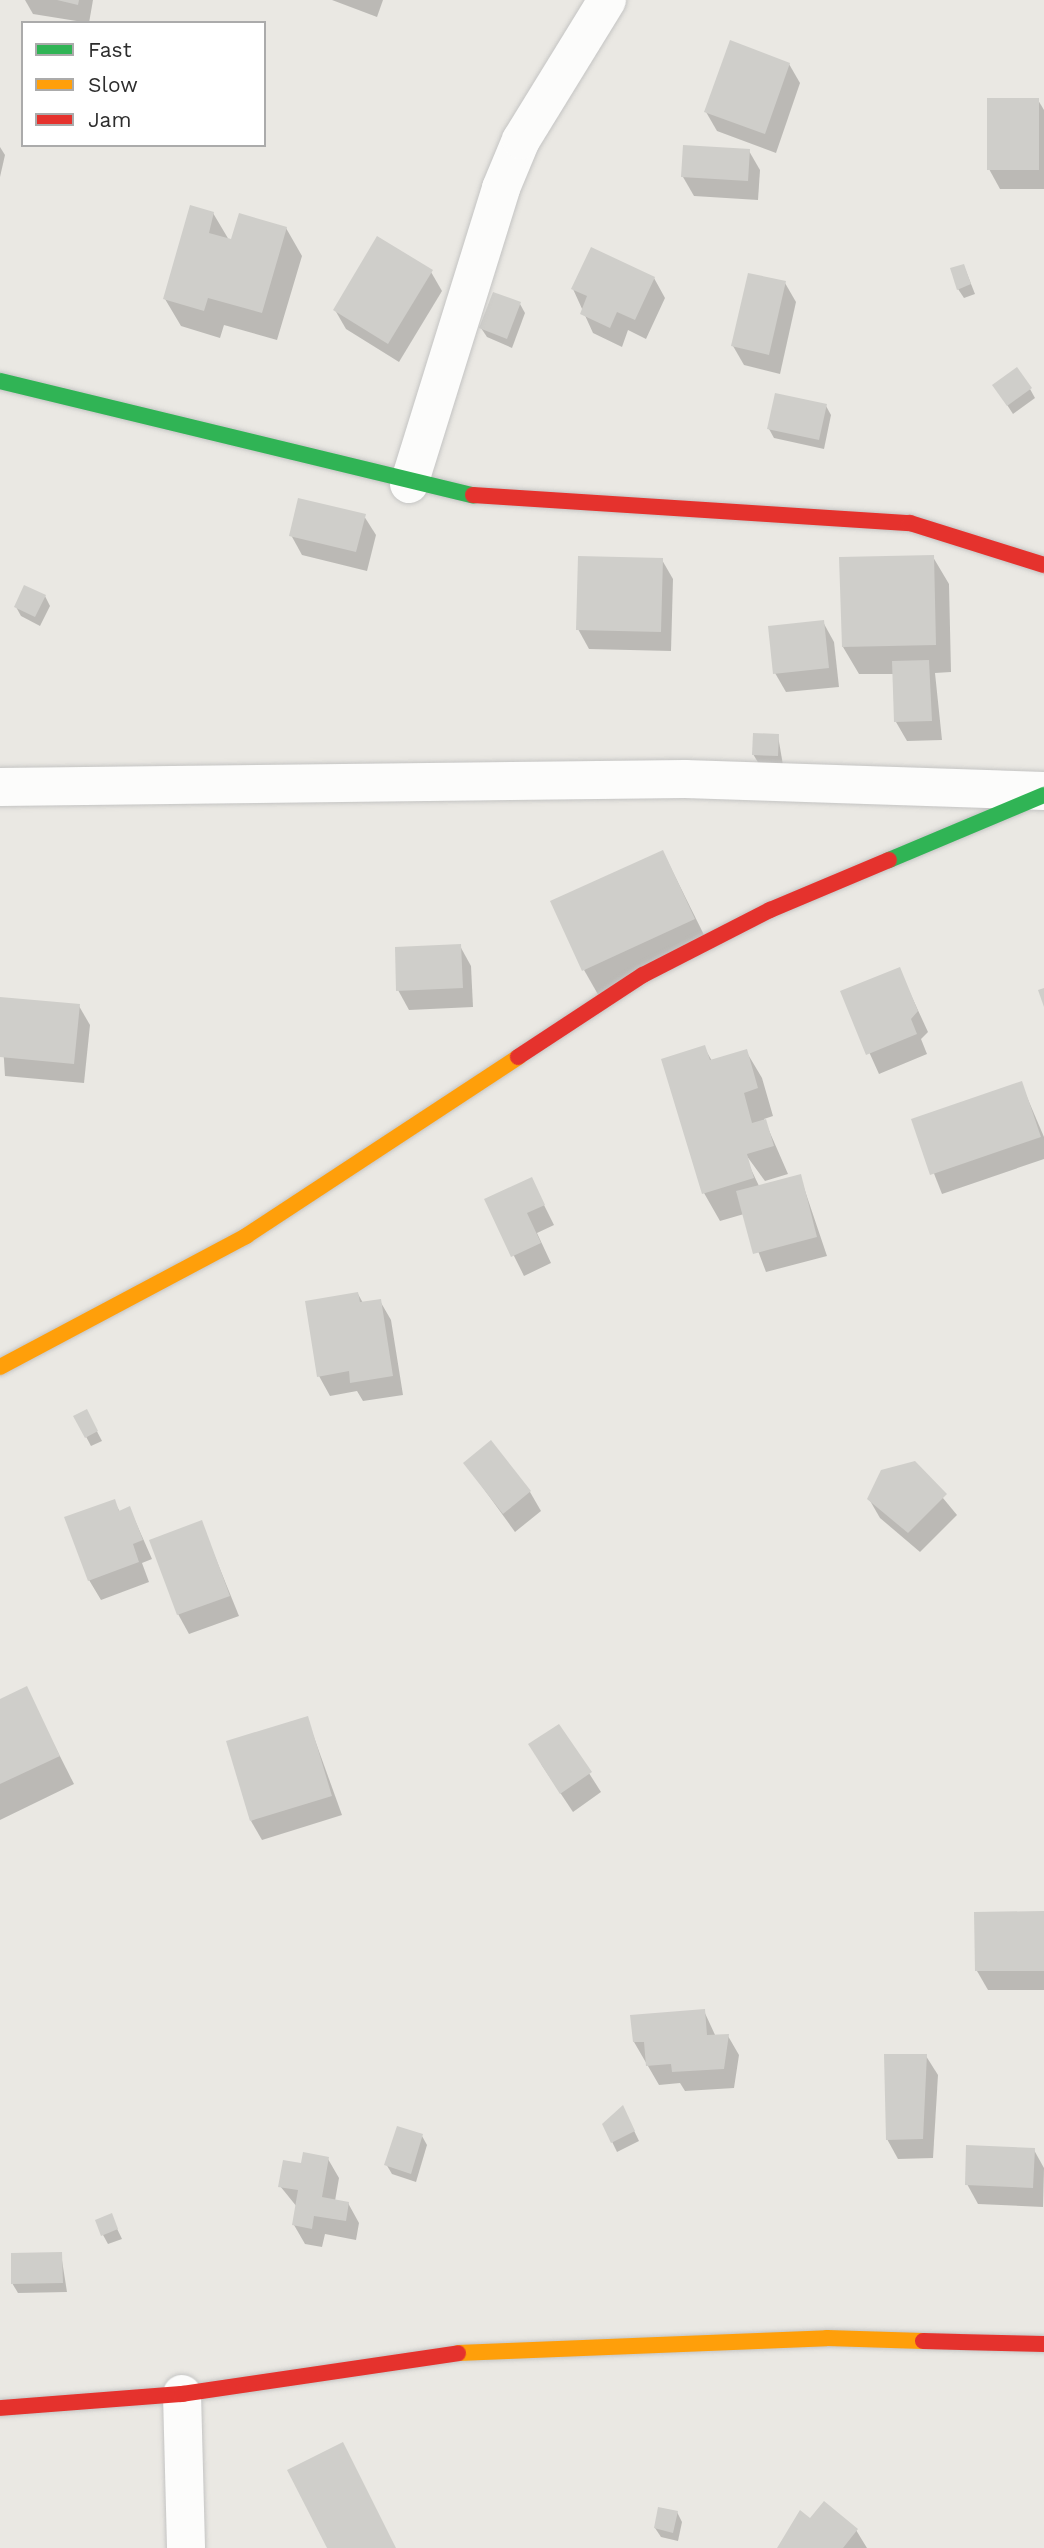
<!DOCTYPE html>
<style>
body{margin:0}
#map{position:relative;width:1044px;height:2548px;overflow:hidden;background:#eae8e3;font-family:"Work Sans",sans-serif}
div>[style]{position:absolute}
.shadow>*{inset:0;background:#0003}
.building>*{inset:0;background:#cfceca}
.roads{filter:drop-shadow(0 0 2px #c4c4c3) drop-shadow(0 0 2px #c4c4c3)}
.street>*{height:38px;margin:-19px;padding:0 19px;transform-origin:19px;border-radius:19px;background:#fcfcfb}
.fast>*{height:16px;margin:-8px;padding:0 8px;transform-origin:8px;border-radius:8px;background:#30b455}
.slow>*{height:16px;margin:-8px;padding:0 8px;transform-origin:8px;border-radius:8px;background:#ff9f0a}
.jam>*{height:16px;margin:-8px;padding:0 8px;transform-origin:8px;border-radius:8px;background:#e5322d}
span{translate:-50% -50%;white-space:nowrap;text-align:center;line-height:1.15;-webkit-text-stroke:6px #fff;paint-order:stroke}
.legend{position:absolute;left:21px;top:21px;width:245px;height:126px;box-sizing:border-box;background:#fff;border:2px solid #ababab;margin:0;padding:9px 12px;list-style:none;font-size:21px;color:#2d2d2d}
.legend li{display:flex;align-items:center;gap:14px;height:35px}
.legend b{width:35px;border:2px solid #ababab}
</style>
<div id="map">
<div class="shadow">
<i style="clip-path:polygon(25px 0,93px 0,89px 23px,33px 14px)"></i>
<i style="clip-path:polygon(332px 0,383px 0,377px 17px)"></i>
<i style="clip-path:polygon(789px 64px,800px 83px,776px 153px,717px 131px,706px 112px)"></i>
<i style="clip-path:polygon(1038px 100px,1044px 110px,1044px 189px,1000px 189px,989px 169px)"></i>
<i style="clip-path:polygon(0 147px,5px 155px,0 177px)"></i>
<i style="clip-path:polygon(749px 151px,760px 170px,758px 200px,694px 196px,683px 177px)"></i>
<i style="clip-path:polygon(213px 213px,229px 240px,286px 228px,302px 256px,277px 340px,224px 325px,220px 338px,181px 326px,165px 299px)"></i>
<i style="clip-path:polygon(964px 266px,975px 294px,964px 298px,958px 289px)"></i>
<i style="clip-path:polygon(431px 272px,442px 291px,399px 362px,346px 329px,335px 310px)"></i>
<i style="clip-path:polygon(654px 278px,665px 298px,646px 339px,628px 330px,622px 347px,593px 333px,573px 289px)"></i>
<i style="clip-path:polygon(785px 283px,796px 302px,780px 374px,744px 365px,733px 346px)"></i>
<i style="clip-path:polygon(520px 304px,525px 313px,512px 348px,487px 337px,481px 328px)"></i>
<i style="clip-path:polygon(1030px 389px,1035px 398px,1013px 414px,1000px 394px)"></i>
<i style="clip-path:polygon(826px 406px,831px 415px,824px 449px,774px 438px,769px 429px)"></i>
<i style="clip-path:polygon(364px 516px,376px 535px,367px 571px,302px 555px,291px 535px)"></i>
<i style="clip-path:polygon(933px 557px,949px 584px,951px 672px,935px 673px,942px 740px,907px 741px,896px 722px,894px 674px,859px 674px,843px 647px)"></i>
<i style="clip-path:polygon(662px 560px,673px 579px,671px 651px,589px 649px,578px 629px)"></i>
<i style="clip-path:polygon(45px 596px,50px 606px,40px 626px,21px 616px,16px 607px)"></i>
<i style="clip-path:polygon(823px 622px,834px 642px,839px 687px,786px 692px,775px 673px)"></i>
<i style="clip-path:polygon(778px 736px,783px 765px,759px 764px,753px 754px)"></i>
<i style="clip-path:polygon(663px 852px,710px 947px,600px 998px,584px 970px)"></i>
<i style="clip-path:polygon(460px 946px,471px 966px,473px 1007px,409px 1010px,398px 990px)"></i>
<i style="clip-path:polygon(899px 969px,928px 1032px,921px 1039px,927px 1054px,879px 1074px,842px 992px)"></i>
<i style="clip-path:polygon(0 998px,79px 1006px,90px 1025px,84px 1083px,5px 1076px)"></i>
<i style="clip-path:polygon(704px 1047px,712px 1061px,746px 1051px,762px 1078px,773px 1116px,764px 1119px,788px 1174px,765px 1181px,741px 1148px,759px 1186px,800px 1176px,827px 1256px,766px 1272px,744px 1214px,720px 1221px,704px 1193px)"></i>
<i style="clip-path:polygon(1021px 1083px,1044px 1137px,1044px 1159px,942px 1194px,913px 1120px)"></i>
<i style="clip-path:polygon(531px 1179px,554px 1225px,537px 1233px,551px 1263px,524px 1276px,486px 1200px)"></i>
<i style="clip-path:polygon(358px 1294px,363px 1303px,380px 1301px,391px 1320px,403px 1395px,363px 1401px,357px 1391px,330px 1396px,319px 1376px)"></i>
<i style="clip-path:polygon(75px 1416px,91px 1420px,102px 1441px,91px 1446px)"></i>
<i style="clip-path:polygon(465px 1463px,530px 1492px,541px 1511px,515px 1532px)"></i>
<i style="clip-path:polygon(914px 1463px,957px 1515px,920px 1552px,880px 1518px,869px 1499px)"></i>
<i style="clip-path:polygon(114px 1501px,120px 1512px,130px 1509px,152px 1559px,142px 1563px,149px 1582px,101px 1600px,89px 1580px)"></i>
<i style="clip-path:polygon(201px 1522px,239px 1616px,189px 1634px,178px 1614px)"></i>
<i style="clip-path:polygon(26px 1689px,74px 1784px,0 1820px,0 1701px)"></i>
<i style="clip-path:polygon(307px 1718px,342px 1815px,262px 1840px,251px 1821px)"></i>
<i style="clip-path:polygon(559px 1726px,601px 1792px,573px 1812px,541px 1764px)"></i>
<i style="clip-path:polygon(1044px 1912px,1044px 1990px,988px 1990px,977px 1971px)"></i>
<i style="clip-path:polygon(704px 2011px,716px 2037px,728px 2036px,739px 2055px,734px 2088px,685px 2091px,680px 2083px,659px 2085px,634px 2042px)"></i>
<i style="clip-path:polygon(926px 2056px,938px 2075px,933px 2158px,898px 2159px,887px 2139px)"></i>
<i style="clip-path:polygon(627px 2116px,639px 2141px,617px 2152px,604px 2125px)"></i>
<i style="clip-path:polygon(422px 2136px,427px 2145px,416px 2182px,392px 2174px,386px 2164px)"></i>
<i style="clip-path:polygon(1034px 2150px,1044px 2168px,1043px 2207px,978px 2204px,967px 2184px)"></i>
<i style="clip-path:polygon(328px 2159px,339px 2178px,335px 2201px,348px 2203px,359px 2223px,356px 2240px,325px 2234px,322px 2247px,305px 2244px,294px 2225px,297px 2207px,280px 2186px,303px 2165px)"></i>
<i style="clip-path:polygon(111px 2216px,122px 2239px,108px 2244px,103px 2235px)"></i>
<i style="clip-path:polygon(61px 2254px,67px 2292px,18px 2293px,12px 2283px)"></i>
<i style="clip-path:polygon(677px 2512px,682px 2522px,678px 2541px,661px 2537px,655px 2528px)"></i>
<i style="clip-path:polygon(801px 2513px,810px 2521px,856px 2530px,867px 2548px,778px 2548px)"></i>
</div>
<div class="building">
<i style="clip-path:polygon(57px 0,79px 0,78px 5px)"></i>
<i style="clip-path:polygon(730px 40px,790px 63px,765px 134px,704px 112px)"></i>
<i style="clip-path:polygon(987px 98px,1039px 98px,1039px 170px,987px 170px)"></i>
<i style="clip-path:polygon(683px 145px,750px 149px,748px 181px,681px 177px)"></i>
<i style="clip-path:polygon(190px 205px,214px 212px,209px 233px,231px 239px,239px 213px,287px 227px,262px 313px,208px 298px,204px 311px,163px 299px)"></i>
<i style="clip-path:polygon(377px 236px,433px 270px,388px 344px,333px 310px)"></i>
<i style="clip-path:polygon(591px 247px,655px 277px,635px 320px,617px 312px,610px 328px,580px 314px,587px 296px,571px 289px)"></i>
<i style="clip-path:polygon(964px 264px,971px 284px,957px 290px,950px 268px)"></i>
<i style="clip-path:polygon(748px 273px,786px 281px,769px 355px,731px 346px)"></i>
<i style="clip-path:polygon(493px 292px,521px 302px,507px 339px,479px 328px)"></i>
<i style="clip-path:polygon(1017px 367px,1032px 388px,1007px 406px,992px 385px)"></i>
<i style="clip-path:polygon(775px 393px,827px 404px,819px 440px,767px 429px)"></i>
<i style="clip-path:polygon(298px 498px,366px 514px,356px 552px,289px 536px)"></i>
<i style="clip-path:polygon(934px 555px,936px 645px,842px 647px,839px 557px)"></i>
<i style="clip-path:polygon(578px 556px,663px 558px,661px 632px,576px 630px)"></i>
<i style="clip-path:polygon(24px 585px,46px 595px,35px 617px,14px 607px)"></i>
<i style="clip-path:polygon(824px 620px,829px 668px,773px 674px,768px 626px)"></i>
<i style="clip-path:polygon(929px 660px,932px 721px,894px 722px,892px 661px)"></i>
<i style="clip-path:polygon(753px 733px,779px 734px,778px 756px,752px 755px)"></i>
<i style="clip-path:polygon(663px 850px,695px 919px,582px 971px,550px 901px)"></i>
<i style="clip-path:polygon(461px 944px,463px 988px,396px 991px,395px 947px)"></i>
<i style="clip-path:polygon(900px 967px,918px 1011px,911px 1019px,917px 1034px,866px 1055px,840px 991px)"></i>
<i style="clip-path:polygon(1044px 988px,1044px 1007px,1038px 990px)"></i>
<i style="clip-path:polygon(0 997px,80px 1004px,74px 1064px,0 1057px)"></i>
<i style="clip-path:polygon(705px 1045px,710px 1060px,747px 1049px,758px 1088px,744px 1093px,752px 1123px,766px 1119px,774px 1146px,747px 1154px,754px 1178px,702px 1194px,661px 1059px)"></i>
<i style="clip-path:polygon(1022px 1081px,1041px 1137px,930px 1175px,911px 1119px)"></i>
<i style="clip-path:polygon(801px 1174px,817px 1237px,753px 1254px,736px 1191px)"></i>
<i style="clip-path:polygon(532px 1177px,545px 1205px,527px 1213px,541px 1243px,511px 1257px,484px 1199px)"></i>
<i style="clip-path:polygon(358px 1292px,360px 1302px,381px 1299px,393px 1376px,350px 1383px,349px 1371px,317px 1377px,305px 1301px)"></i>
<i style="clip-path:polygon(87px 1409px,98px 1431px,85px 1438px,73px 1416px)"></i>
<i style="clip-path:polygon(491px 1440px,531px 1491px,503px 1514px,463px 1463px)"></i>
<i style="clip-path:polygon(915px 1461px,947px 1494px,908px 1533px,867px 1499px,881px 1470px)"></i>
<i style="clip-path:polygon(115px 1499px,119px 1511px,130px 1506px,143px 1540px,133px 1544px,139px 1562px,88px 1581px,64px 1517px)"></i>
<i style="clip-path:polygon(202px 1520px,230px 1596px,177px 1615px,149px 1540px)"></i>
<i style="clip-path:polygon(27px 1686px,60px 1756px,0 1784px,0 1699px)"></i>
<i style="clip-path:polygon(308px 1716px,332px 1796px,250px 1821px,226px 1741px)"></i>
<i style="clip-path:polygon(559px 1724px,592px 1772px,560px 1794px,528px 1744px)"></i>
<i style="clip-path:polygon(1044px 1911px,1044px 1971px,975px 1971px,974px 1912px)"></i>
<i style="clip-path:polygon(705px 2009px,707px 2035px,729px 2034px,724px 2069px,672px 2072px,671px 2064px,646px 2066px,644px 2042px,633px 2042px,630px 2015px)"></i>
<i style="clip-path:polygon(884px 2054px,927px 2054px,923px 2139px,886px 2140px)"></i>
<i style="clip-path:polygon(623px 2105px,635px 2131px,611px 2143px,602px 2124px)"></i>
<i style="clip-path:polygon(397px 2126px,423px 2134px,411px 2174px,384px 2165px)"></i>
<i style="clip-path:polygon(966px 2145px,1035px 2148px,1033px 2188px,965px 2185px)"></i>
<i style="clip-path:polygon(303px 2152px,329px 2157px,322px 2197px,349px 2202px,346px 2221px,314px 2216px,312px 2229px,292px 2225px,298px 2190px,278px 2187px,283px 2160px,301px 2163px)"></i>
<i style="clip-path:polygon(112px 2213px,118px 2229px,101px 2236px,95px 2220px)"></i>
<i style="clip-path:polygon(62px 2252px,63px 2283px,11px 2284px,11px 2253px)"></i>
<i style="clip-path:polygon(343px 2442px,396px 2548px,327px 2548px,287px 2470px)"></i>
<i style="clip-path:polygon(824px 2501px,858px 2529px,843px 2548px,777px 2548px,800px 2510px,810px 2518px)"></i>
<i style="clip-path:polygon(658px 2507px,678px 2511px,673px 2533px,654px 2528px)"></i>
</div>
<div class="roads">
<div class="street">
<i style="left:409px;top:484px;width:310px;rotate:-72.7deg"></i>
<i style="left:501px;top:188px;width:52px;rotate:-67.4deg"></i>
<i style="left:521px;top:140px;width:164px;rotate:-58.4deg"></i>
<i style="left:0;top:787px;width:685px;rotate:-0.67deg"></i>
<i style="left:685px;top:779px;width:359px;rotate:1.9deg"></i>
<i style="left:182px;top:2394px;width:154px;rotate:88.5deg"></i>
</div>
<div class="fast">
<i style="left:0;top:381px;width:487px;rotate:13.6deg"></i>
<i style="left:889px;top:860px;width:168px;rotate:-22.8deg"></i>
</div>
<div class="slow">
<i style="left:0;top:1367px;width:279px;rotate:-28deg"></i>
<i style="left:246px;top:1236px;width:326px;rotate:-33.3deg"></i>
<i style="left:458px;top:2353px;width:369px;rotate:-2.3deg"></i>
<i style="left:827px;top:2338px;width:96px;rotate:1.8deg"></i>
</div>
<div class="jam">
<i style="left:473px;top:495px;width:438px;rotate:3.7deg"></i>
<i style="left:910px;top:523px;width:140px;rotate:17.4deg"></i>
<i style="left:518px;top:1057px;width:149px;rotate:-33.3deg"></i>
<i style="left:643px;top:975px;width:143px;rotate:-27.1deg"></i>
<i style="left:770px;top:910px;width:129px;rotate:-22.8deg"></i>
<i style="left:923px;top:2341px;width:121px;rotate:1.4deg"></i>
<i style="left:0;top:2408px;width:183px;rotate:-4.4deg"></i>
<i style="left:182px;top:2394px;width:279px;rotate:-8.4deg"></i>
</div>
</div>
<ul class="legend">
<li><b style="height:9px;background:#30b455"></b>Fast</li>
<li><b style="height:9px;background:#ff9f0a"></b>Slow</li>
<li><b style="height:9px;background:#e5322d"></b>Jam</li>
</ul>
</div>
